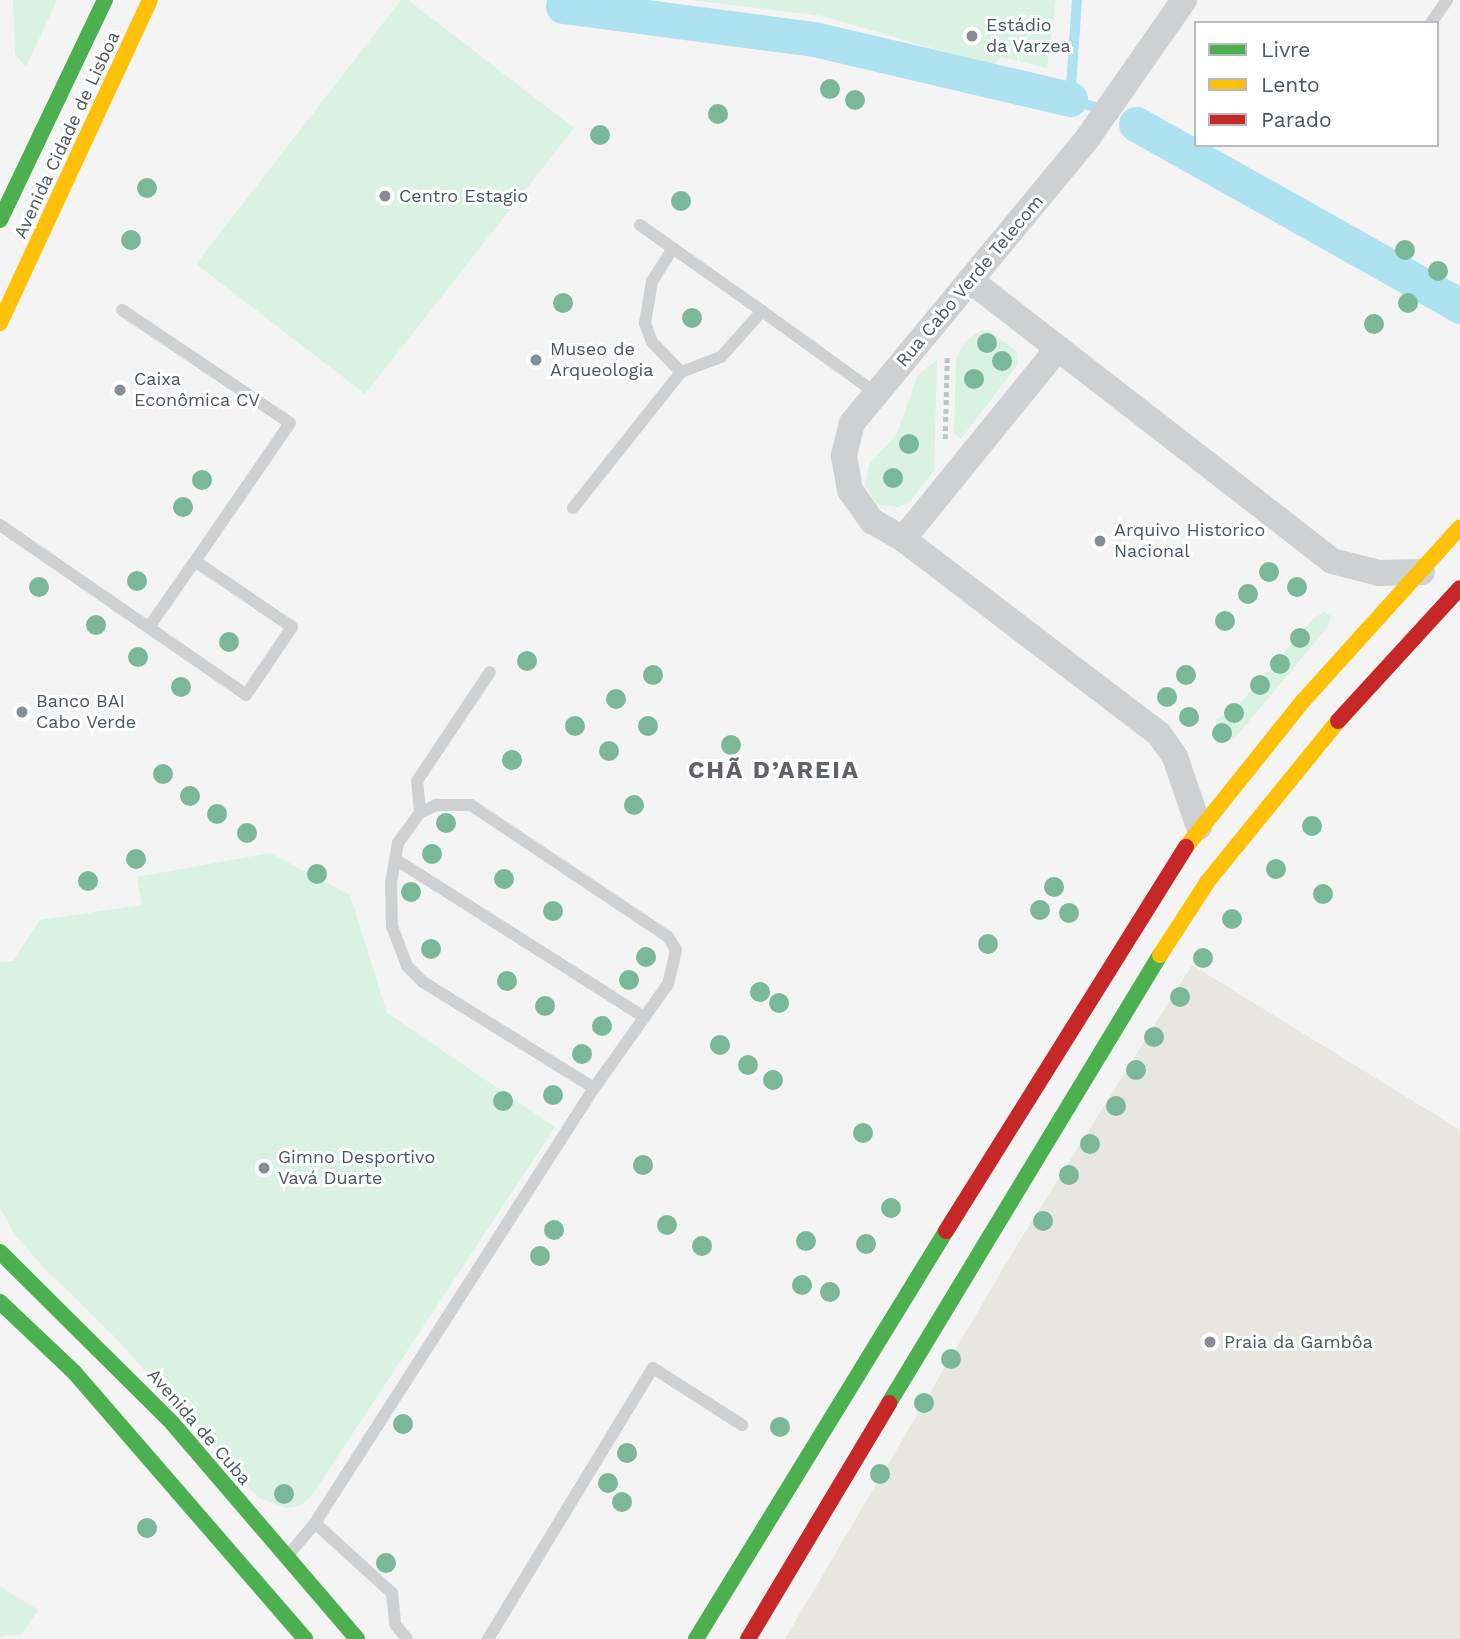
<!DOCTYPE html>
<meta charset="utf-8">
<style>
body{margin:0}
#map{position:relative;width:1460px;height:1639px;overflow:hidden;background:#f4f4f4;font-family:"Work Sans",sans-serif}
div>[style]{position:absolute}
.green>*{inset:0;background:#d9f2e3}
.sand>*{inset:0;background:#e7e6e1}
.stream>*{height:10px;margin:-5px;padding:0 5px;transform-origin:5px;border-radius:5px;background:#aee2f0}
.canal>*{height:35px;margin:-17.5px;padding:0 17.5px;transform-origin:17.5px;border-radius:17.5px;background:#aee2f0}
.path>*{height:4.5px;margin-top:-2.25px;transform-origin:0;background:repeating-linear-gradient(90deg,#bcc7c4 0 5px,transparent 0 8.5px)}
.lane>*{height:12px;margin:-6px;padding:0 6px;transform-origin:6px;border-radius:6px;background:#ced0d2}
.street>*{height:26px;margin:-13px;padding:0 13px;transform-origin:13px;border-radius:13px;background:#ced0d2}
.fast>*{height:16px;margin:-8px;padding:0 8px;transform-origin:8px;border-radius:8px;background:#4caf50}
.slow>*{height:16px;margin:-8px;padding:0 8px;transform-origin:8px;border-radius:8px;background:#ffc107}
.jam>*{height:16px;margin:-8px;padding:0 8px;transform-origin:8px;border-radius:8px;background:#c62828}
.trees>*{width:20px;height:20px;margin:-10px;border-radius:50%;background:#7ab899}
.dots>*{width:19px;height:19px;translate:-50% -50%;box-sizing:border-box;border:4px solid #fff;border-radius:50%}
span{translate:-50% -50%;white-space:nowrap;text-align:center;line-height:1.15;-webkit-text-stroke:6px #fff;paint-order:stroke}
.poi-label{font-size:18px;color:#4a5661}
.left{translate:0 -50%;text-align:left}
.street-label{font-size:18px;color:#4a5661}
.district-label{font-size:24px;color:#5f6368;font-weight:700;letter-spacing:2px}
.legend{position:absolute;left:1194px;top:21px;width:245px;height:126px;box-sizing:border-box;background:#fff;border:2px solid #b7bbc0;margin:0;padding:9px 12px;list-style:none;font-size:21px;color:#4a5661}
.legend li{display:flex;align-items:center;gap:14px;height:35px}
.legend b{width:35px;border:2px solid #b7bbc0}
</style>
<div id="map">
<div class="green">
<i style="clip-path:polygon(13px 0,57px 0,26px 67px,15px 54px)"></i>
<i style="clip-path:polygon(401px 0,408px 0,574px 128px,365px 394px,196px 264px)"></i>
<i style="clip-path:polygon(691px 0,1056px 0,1047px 68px,1001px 57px,993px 66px,823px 16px)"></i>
<i style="clip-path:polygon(981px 330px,990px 331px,1017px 352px,1018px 364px,961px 439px,954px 433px,956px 359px,965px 342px)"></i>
<i style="clip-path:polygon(937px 360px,934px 470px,910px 502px,898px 507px,876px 504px,865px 484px,870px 463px,896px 435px,918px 375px)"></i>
<i style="clip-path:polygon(1324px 612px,1331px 616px,1328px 627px,1234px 739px,1216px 744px,1216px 719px,1236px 708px,1314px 618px)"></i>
<i style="clip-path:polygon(270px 853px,350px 895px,387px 1013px,555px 1127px,312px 1495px,300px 1506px,286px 1508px,259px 1498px,112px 1334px,45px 1269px,15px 1235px,0 1208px,0 962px,13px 961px,40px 920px,142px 905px,137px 877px)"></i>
<i style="clip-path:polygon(0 1586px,38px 1610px,22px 1634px,0 1637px)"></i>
</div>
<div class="sand">
<i style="clip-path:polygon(1192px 965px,1460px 1130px,1460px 1639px,785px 1639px,1014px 1250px)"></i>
</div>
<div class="stream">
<i style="left:1077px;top:0;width:99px;rotate:94deg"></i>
<i style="left:1070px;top:99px;width:33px;rotate:18deg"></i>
</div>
<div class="canal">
<i style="left:563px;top:6px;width:253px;rotate:7.5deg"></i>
<i style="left:814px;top:39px;width:263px;rotate:13.2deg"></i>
<i style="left:1136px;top:124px;width:372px;rotate:29.3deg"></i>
</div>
<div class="path">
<i style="left:945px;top:439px;width:82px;rotate:-88.6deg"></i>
</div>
<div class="lane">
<i style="left:1431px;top:23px;width:28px;rotate:-55deg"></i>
<i style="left:640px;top:225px;width:149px;rotate:35.2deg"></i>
<i style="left:673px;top:248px;width:39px;rotate:122deg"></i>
<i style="left:652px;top:281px;width:43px;rotate:99.5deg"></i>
<i style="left:645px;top:323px;width:20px;rotate:70deg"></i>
<i style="left:652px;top:342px;width:42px;rotate:46deg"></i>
<i style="left:122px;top:310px;width:202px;rotate:33.9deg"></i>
<i style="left:290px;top:423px;width:168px;rotate:124.5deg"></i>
<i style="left:573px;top:508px;width:174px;rotate:-51.5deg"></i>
<i style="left:681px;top:372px;width:43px;rotate:-20.6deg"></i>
<i style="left:721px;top:357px;width:62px;rotate:-48.3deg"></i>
<i style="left:762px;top:311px;width:142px;rotate:35.8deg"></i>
<i style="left:0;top:525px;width:299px;rotate:34.6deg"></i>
<i style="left:246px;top:695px;width:82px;rotate:-55.9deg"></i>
<i style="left:292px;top:627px;width:117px;rotate:-145.8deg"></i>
<i style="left:195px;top:561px;width:80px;rotate:124.9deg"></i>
<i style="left:420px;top:813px;width:32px;rotate:-95deg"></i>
<i style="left:417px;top:781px;width:131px;rotate:-56.2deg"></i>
<i style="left:395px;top:859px;width:295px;rotate:32.4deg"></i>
<i style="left:315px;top:1523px;width:104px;rotate:42.3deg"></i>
<i style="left:392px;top:1593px;width:31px;rotate:84deg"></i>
<i style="left:395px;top:1624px;width:19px;rotate:51deg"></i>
<i style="left:290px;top:1553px;width:39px;rotate:-50deg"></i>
<i style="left:315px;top:1523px;width:517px;rotate:-57.32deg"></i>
<i style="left:594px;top:1088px;width:201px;rotate:-148.2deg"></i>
<i style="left:423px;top:982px;width:23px;rotate:-135deg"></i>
<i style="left:407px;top:966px;width:43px;rotate:-110.6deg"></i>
<i style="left:392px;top:926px;width:43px;rotate:-91.3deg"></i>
<i style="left:391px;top:883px;width:41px;rotate:-80.1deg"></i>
<i style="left:398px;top:843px;width:37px;rotate:-54deg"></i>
<i style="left:420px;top:813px;width:18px;rotate:-27deg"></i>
<i style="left:436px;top:805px;width:35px"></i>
<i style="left:471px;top:805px;width:237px;rotate:33.8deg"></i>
<i style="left:668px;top:937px;width:15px;rotate:58deg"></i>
<i style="left:676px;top:950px;width:35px;rotate:103deg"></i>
<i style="left:668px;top:984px;width:128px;rotate:125.4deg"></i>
<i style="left:488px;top:1639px;width:317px;rotate:-58.7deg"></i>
<i style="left:653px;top:1368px;width:106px;rotate:32.6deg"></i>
</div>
<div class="street">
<i style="left:1184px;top:0;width:169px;rotate:124.9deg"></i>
<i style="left:1087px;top:139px;width:369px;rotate:129.6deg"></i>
<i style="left:852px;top:423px;width:34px;rotate:104deg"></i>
<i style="left:844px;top:456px;width:35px;rotate:80deg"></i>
<i style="left:850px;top:490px;width:38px;rotate:55deg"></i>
<i style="left:872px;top:521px;width:36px;rotate:30deg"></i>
<i style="left:903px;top:539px;width:322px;rotate:37.3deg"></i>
<i style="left:1159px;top:734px;width:28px;rotate:55deg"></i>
<i style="left:1175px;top:757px;width:74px;rotate:71.1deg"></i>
<i style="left:970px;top:280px;width:458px;rotate:37.8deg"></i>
<i style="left:1332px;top:561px;width:49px;rotate:14.3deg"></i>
<i style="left:1379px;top:573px;width:43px;rotate:-1.3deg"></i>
<i style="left:903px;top:539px;width:246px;rotate:-50.9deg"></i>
</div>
<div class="fast">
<i style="left:0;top:220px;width:244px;rotate:-64.5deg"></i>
<i style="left:0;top:1252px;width:244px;rotate:44.8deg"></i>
<i style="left:173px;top:1424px;width:283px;rotate:49.4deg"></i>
<i style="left:0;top:1302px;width:102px;rotate:43.4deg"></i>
<i style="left:74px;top:1372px;width:353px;rotate:49.1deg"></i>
<i style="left:889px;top:1403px;width:524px;rotate:-58.83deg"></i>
<i style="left:696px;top:1639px;width:479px;rotate:-58.5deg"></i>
</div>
<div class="slow">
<i style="left:0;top:323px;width:356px;rotate:-65.1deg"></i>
<i style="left:1186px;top:847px;width:187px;rotate:-51.3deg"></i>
<i style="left:1303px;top:701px;width:234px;rotate:-47.9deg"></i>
<i style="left:1160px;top:955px;width:88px;rotate:-57deg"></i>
<i style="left:1208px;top:881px;width:206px;rotate:-50.9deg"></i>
</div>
<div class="jam">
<i style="left:1338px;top:721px;width:180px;rotate:-47.5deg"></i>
<i style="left:946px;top:1231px;width:453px;rotate:-58deg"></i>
<i style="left:748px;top:1639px;width:275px;rotate:-59.1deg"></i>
</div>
<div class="trees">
<i style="left:830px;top:89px"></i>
<i style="left:855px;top:100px"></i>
<i style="left:718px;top:114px"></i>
<i style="left:600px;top:135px"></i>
<i style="left:147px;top:188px"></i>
<i style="left:681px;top:201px"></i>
<i style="left:131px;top:240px"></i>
<i style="left:1405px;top:250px"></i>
<i style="left:1438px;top:271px"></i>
<i style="left:563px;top:303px"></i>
<i style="left:1408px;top:303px"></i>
<i style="left:692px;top:318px"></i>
<i style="left:1374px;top:324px"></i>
<i style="left:987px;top:343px"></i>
<i style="left:1002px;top:361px"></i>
<i style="left:974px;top:379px"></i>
<i style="left:909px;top:444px"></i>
<i style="left:893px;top:478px"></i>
<i style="left:202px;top:480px"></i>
<i style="left:183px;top:507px"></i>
<i style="left:1269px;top:572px"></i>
<i style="left:137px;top:581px"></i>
<i style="left:39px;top:587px"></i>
<i style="left:1297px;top:587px"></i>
<i style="left:1248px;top:594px"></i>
<i style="left:1225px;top:621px"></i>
<i style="left:96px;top:625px"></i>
<i style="left:1300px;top:638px"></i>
<i style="left:229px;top:642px"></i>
<i style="left:138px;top:657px"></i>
<i style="left:527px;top:661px"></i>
<i style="left:1280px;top:664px"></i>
<i style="left:653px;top:675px"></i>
<i style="left:1186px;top:675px"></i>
<i style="left:1260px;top:685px"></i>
<i style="left:181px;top:687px"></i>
<i style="left:1167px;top:697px"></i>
<i style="left:616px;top:699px"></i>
<i style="left:1234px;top:713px"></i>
<i style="left:1189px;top:717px"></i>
<i style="left:575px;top:726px"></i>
<i style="left:648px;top:726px"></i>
<i style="left:1222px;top:733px"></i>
<i style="left:731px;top:745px"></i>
<i style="left:609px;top:751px"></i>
<i style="left:512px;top:760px"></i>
<i style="left:163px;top:774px"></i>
<i style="left:190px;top:796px"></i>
<i style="left:634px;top:805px"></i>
<i style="left:217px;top:814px"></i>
<i style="left:446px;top:823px"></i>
<i style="left:1312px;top:826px"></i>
<i style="left:247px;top:833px"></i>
<i style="left:432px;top:854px"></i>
<i style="left:136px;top:859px"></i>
<i style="left:1276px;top:869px"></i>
<i style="left:317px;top:874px"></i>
<i style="left:504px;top:879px"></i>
<i style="left:88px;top:881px"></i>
<i style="left:1054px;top:887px"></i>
<i style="left:411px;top:892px"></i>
<i style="left:1323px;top:894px"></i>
<i style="left:1040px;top:910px"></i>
<i style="left:553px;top:911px"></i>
<i style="left:1069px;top:913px"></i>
<i style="left:1232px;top:919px"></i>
<i style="left:988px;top:944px"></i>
<i style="left:431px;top:949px"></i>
<i style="left:646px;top:957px"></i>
<i style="left:1203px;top:958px"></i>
<i style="left:629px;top:980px"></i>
<i style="left:507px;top:981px"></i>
<i style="left:760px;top:992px"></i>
<i style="left:1180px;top:997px"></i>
<i style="left:779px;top:1003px"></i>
<i style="left:545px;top:1006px"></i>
<i style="left:602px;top:1026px"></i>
<i style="left:1154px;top:1037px"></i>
<i style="left:720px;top:1045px"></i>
<i style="left:582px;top:1054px"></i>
<i style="left:748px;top:1065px"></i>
<i style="left:1136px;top:1070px"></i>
<i style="left:773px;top:1080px"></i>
<i style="left:553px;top:1095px"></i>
<i style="left:503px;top:1101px"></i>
<i style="left:1116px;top:1106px"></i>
<i style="left:863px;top:1133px"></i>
<i style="left:1090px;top:1144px"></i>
<i style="left:643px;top:1165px"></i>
<i style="left:1069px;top:1175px"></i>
<i style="left:891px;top:1208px"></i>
<i style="left:1043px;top:1221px"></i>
<i style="left:667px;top:1225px"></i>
<i style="left:554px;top:1230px"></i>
<i style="left:806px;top:1241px"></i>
<i style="left:866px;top:1244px"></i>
<i style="left:702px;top:1246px"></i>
<i style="left:540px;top:1256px"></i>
<i style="left:802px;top:1285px"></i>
<i style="left:830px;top:1292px"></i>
<i style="left:951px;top:1359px"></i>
<i style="left:924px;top:1403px"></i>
<i style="left:403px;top:1424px"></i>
<i style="left:780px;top:1427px"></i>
<i style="left:627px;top:1453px"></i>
<i style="left:880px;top:1474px"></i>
<i style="left:608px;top:1483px"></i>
<i style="left:284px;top:1494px"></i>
<i style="left:622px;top:1502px"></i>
<i style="left:147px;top:1528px"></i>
<i style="left:386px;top:1563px"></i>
</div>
<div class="dots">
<i style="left:972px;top:36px;background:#868d94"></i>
<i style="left:385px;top:196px;background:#868d94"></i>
<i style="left:536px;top:360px;background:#868d94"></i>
<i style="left:120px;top:390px;background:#868d94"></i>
<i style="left:1100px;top:541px;background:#868d94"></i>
<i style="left:22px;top:712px;background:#868d94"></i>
<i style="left:264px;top:1168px;background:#868d94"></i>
<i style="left:1210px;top:1342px;background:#868d94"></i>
</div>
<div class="poi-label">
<span class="left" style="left:986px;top:36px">Estádio<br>da Varzea</span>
<span class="left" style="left:399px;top:196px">Centro Estagio</span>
<span class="left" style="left:550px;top:360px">Museo de<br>Arqueologia</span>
<span class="left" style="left:134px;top:390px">Caixa<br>Econômica CV</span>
<span class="left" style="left:1114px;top:541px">Arquivo Historico<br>Nacional</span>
<span class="left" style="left:36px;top:712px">Banco BAI<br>Cabo Verde</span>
<span class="left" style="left:278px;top:1168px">Gimno Desportivo<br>Vavá Duarte</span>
<span class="left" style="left:1224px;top:1342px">Praia da Gambôa</span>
</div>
<div class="street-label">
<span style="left:67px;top:135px;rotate:-65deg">Avenida Cidade de Lisboa</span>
<span style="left:970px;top:281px;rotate:-50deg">Rua Cabo Verde Telecom</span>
<span style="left:199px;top:1427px;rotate:49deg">Avenida de Cuba</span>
</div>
<div class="district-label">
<span style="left:774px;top:771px">CHÃ D’AREIA</span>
</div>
<ul class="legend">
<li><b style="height:9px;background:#4caf50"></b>Livre</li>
<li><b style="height:9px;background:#ffc107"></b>Lento</li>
<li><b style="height:9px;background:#c62828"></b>Parado</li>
</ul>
</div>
